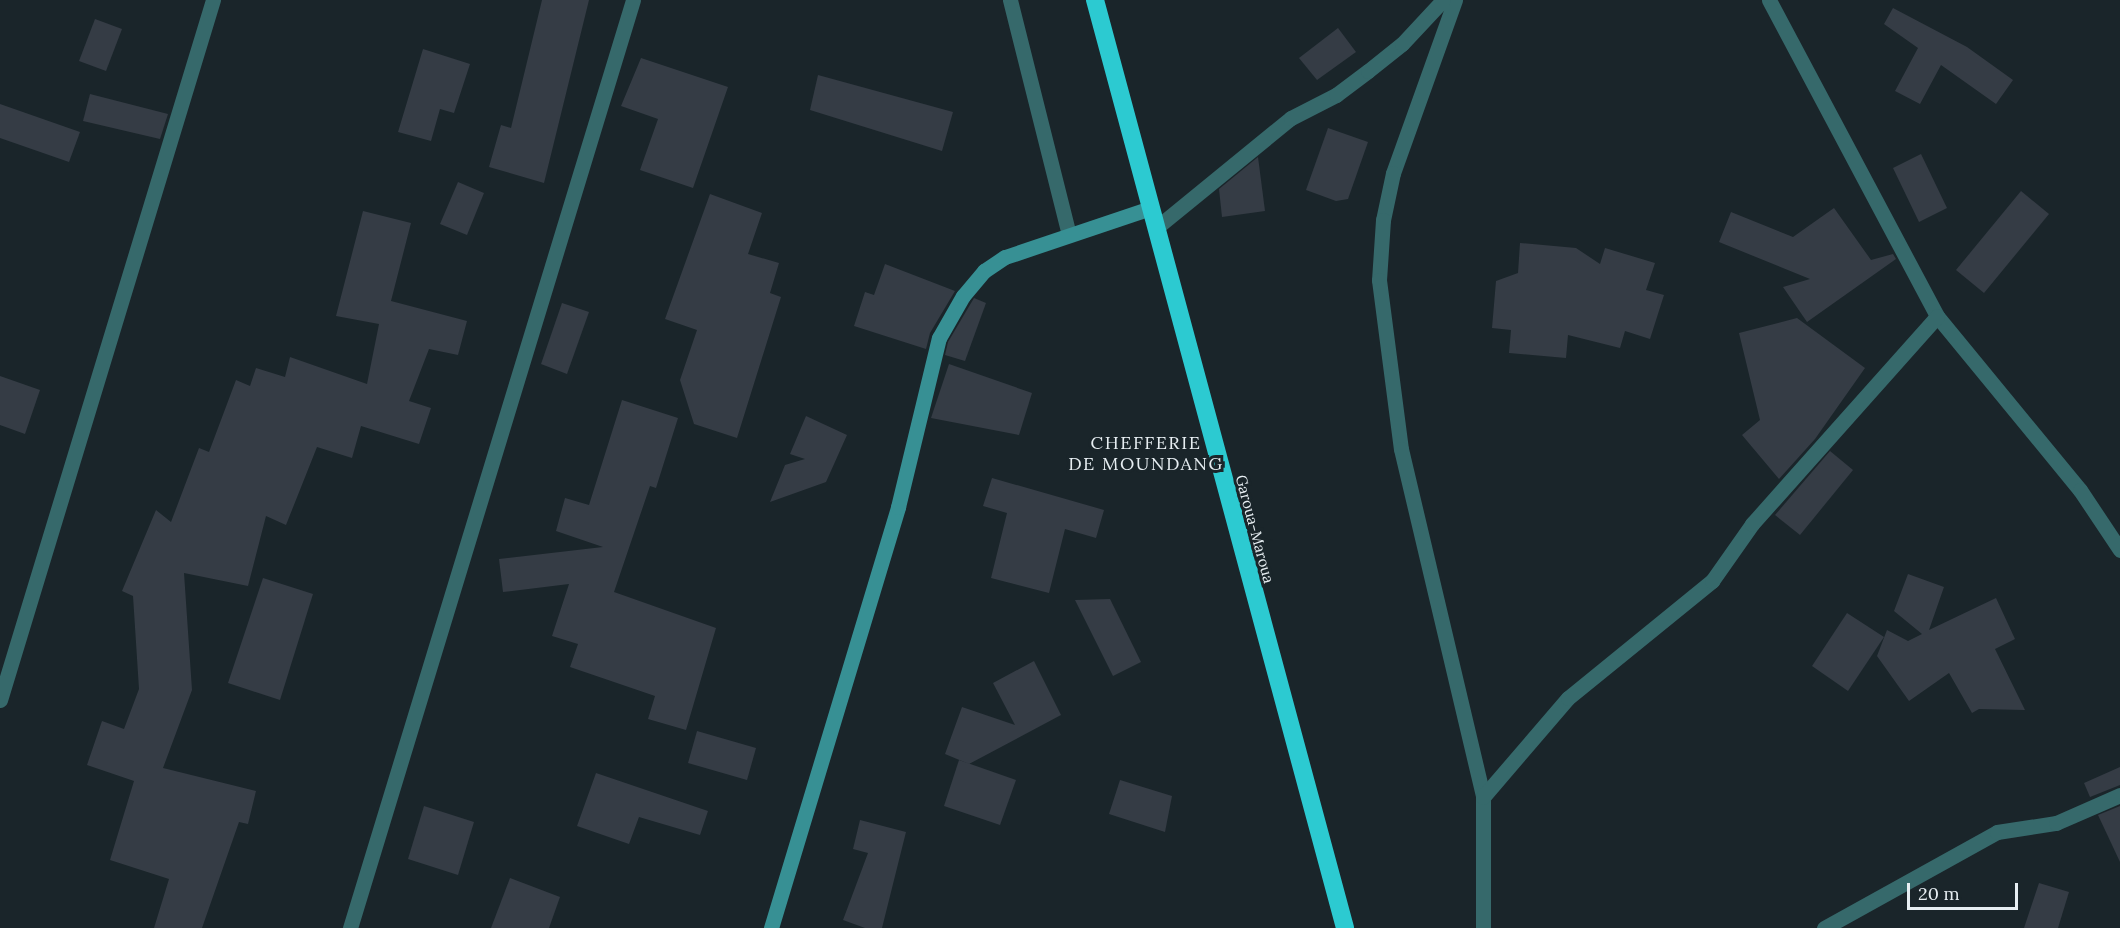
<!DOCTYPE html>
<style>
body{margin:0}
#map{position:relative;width:2120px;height:928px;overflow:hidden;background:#1a252a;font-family:Lora,serif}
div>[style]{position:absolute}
.building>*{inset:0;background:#353c45}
.street>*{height:15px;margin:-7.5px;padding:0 7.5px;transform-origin:7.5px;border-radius:7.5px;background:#36696b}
.secondary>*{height:15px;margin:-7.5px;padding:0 7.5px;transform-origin:7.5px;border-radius:7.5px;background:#379094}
.highway>*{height:18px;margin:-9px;padding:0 9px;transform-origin:9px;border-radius:9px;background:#2ccad1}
span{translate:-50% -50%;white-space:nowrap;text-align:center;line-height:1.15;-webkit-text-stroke:6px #1a252a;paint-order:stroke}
.street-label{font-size:15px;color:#e7eef2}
.quarter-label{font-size:18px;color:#e7eef2;letter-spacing:1.5px}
.scale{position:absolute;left:1907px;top:883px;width:111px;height:27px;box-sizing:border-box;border:3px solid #e7eef2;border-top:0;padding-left:8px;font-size:18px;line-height:21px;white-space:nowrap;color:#e7eef2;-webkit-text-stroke:4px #1a252a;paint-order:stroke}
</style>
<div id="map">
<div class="building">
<i style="clip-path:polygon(542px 0,589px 0,544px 183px,489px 167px,501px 125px,511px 128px)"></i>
<i style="clip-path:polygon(1893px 8px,1967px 47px,2013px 80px,1996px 104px,1941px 65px,1920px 104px,1895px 91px,1918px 48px,1884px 24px)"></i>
<i style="clip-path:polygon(95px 19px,122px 29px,106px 71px,79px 61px)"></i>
<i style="clip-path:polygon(1338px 28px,1356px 52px,1317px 80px,1299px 58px)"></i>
<i style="clip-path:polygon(423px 49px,470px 64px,454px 113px,440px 109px,431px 141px,398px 132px)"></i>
<i style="clip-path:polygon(641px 58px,728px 87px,693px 188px,640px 170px,658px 119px,621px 106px)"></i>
<i style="clip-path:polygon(818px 75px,953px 112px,942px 151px,810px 110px)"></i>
<i style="clip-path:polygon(90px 94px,168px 114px,160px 139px,83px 121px)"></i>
<i style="clip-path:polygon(0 104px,80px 132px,69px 162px,0 138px)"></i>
<i style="clip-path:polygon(1328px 128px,1368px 142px,1348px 199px,1336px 201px,1306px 190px)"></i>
<i style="clip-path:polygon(1921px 154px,1947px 208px,1919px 222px,1893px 168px)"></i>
<i style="clip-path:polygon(1258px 157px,1265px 211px,1222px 217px,1219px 189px)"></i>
<i style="clip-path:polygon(458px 182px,484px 193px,467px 235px,440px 224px)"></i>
<i style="clip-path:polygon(2021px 191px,2049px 214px,1984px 293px,1956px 270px)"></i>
<i style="clip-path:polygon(710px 194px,762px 213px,748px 254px,779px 263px,770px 293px,781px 297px,737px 438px,694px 424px,680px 380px,697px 330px,665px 319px)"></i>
<i style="clip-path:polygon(1834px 208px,1871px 260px,1893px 254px,1896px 259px,1807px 322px,1783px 287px,1810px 279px,1719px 242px,1731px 212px,1793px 237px)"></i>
<i style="clip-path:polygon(363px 211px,411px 223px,391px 301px,467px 321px,458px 355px,429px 349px,409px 401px,431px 408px,419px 444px,361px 426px,352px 458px,317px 447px,286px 525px,266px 516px,248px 586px,184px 573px,192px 690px,163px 768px,256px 791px,248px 824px,239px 822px,202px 928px,154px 928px,169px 879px,110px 860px,134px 781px,87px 765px,102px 721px,124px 729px,139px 689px,133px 596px,122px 591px,156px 510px,171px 522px,199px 448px,209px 452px,236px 380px,250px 386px,256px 368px,285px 377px,290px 357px,367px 384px,379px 324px,336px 316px)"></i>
<i style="clip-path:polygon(1520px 243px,1576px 248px,1600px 264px,1605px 248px,1655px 263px,1646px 290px,1664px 295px,1650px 339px,1625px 331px,1620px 348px,1568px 335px,1566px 358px,1509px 353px,1511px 330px,1492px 328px,1496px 281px,1518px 273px)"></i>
<i style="clip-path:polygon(885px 264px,955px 291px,930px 333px,926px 349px,854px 326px,865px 292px,874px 295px)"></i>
<i style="clip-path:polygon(974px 298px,986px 303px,965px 361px,945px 355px,948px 342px)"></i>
<i style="clip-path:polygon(562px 303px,589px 312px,567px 374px,541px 364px)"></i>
<i style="clip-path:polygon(1797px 318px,1865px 368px,1815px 439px,1779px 479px,1742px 435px,1760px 420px,1739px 333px)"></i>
<i style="clip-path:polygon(949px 364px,1032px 393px,1019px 435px,931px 418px)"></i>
<i style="clip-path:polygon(0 376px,40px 390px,25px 434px,0 425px)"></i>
<i style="clip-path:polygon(622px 400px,678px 418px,656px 488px,650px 486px,614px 592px,716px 628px,686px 730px,648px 719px,655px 696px,570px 667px,578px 644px,552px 636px,569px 584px,503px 592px,499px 559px,603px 547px,556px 531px,565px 498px,589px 505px)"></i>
<i style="clip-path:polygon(806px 416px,847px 435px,826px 482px,770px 502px,785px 465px,805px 459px,790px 454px)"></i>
<i style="clip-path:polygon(1830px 451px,1853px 470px,1800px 535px,1775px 515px)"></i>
<i style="clip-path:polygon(992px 478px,1104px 510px,1096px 538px,1065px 529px,1049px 593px,991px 578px,1007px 513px,983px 506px)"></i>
<i style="clip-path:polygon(1908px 574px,1944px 587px,1929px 630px,1996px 598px,2015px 639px,1995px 649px,2025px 710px,1979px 709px,1972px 713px,1949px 673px,1909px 701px,1877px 656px,1887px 630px,1908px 641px,1922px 634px,1894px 611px)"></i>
<i style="clip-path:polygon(263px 578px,313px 594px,280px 700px,228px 683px)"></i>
<i style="clip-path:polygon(1110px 599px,1141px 662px,1113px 676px,1075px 600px)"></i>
<i style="clip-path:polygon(1847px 613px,1884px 637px,1848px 691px,1812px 666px)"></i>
<i style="clip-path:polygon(1034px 661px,1061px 715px,969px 764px,945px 754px,962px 707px,1015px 725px,993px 683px)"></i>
<i style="clip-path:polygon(697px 731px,756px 748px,747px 780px,688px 763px)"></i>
<i style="clip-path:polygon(959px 760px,1016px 780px,1000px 825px,944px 806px)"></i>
<i style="clip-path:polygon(2120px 767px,2120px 785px,2090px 797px,2084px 783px)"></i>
<i style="clip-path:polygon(596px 773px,708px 811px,700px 835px,639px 817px,629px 844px,577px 826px)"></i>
<i style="clip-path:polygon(1120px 780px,1172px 796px,1165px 832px,1109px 814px)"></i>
<i style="clip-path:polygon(424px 806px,474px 822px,458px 875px,408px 859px)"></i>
<i style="clip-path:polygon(2120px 806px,2120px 862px,2098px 815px)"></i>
<i style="clip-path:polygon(860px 820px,906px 832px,882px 928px,865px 928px,843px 920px,868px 853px,853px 849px)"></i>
<i style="clip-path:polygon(510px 878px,560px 897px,549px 928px,491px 928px)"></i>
<i style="clip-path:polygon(2039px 883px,2069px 892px,2058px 928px,2024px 928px)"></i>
</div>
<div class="street">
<i style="left:1010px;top:0;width:242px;rotate:75.9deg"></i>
<i style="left:1455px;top:0;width:184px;rotate:109.7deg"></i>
<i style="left:1393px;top:173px;width:48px;rotate:102deg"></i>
<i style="left:1383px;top:220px;width:60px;rotate:93.8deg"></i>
<i style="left:1379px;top:280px;width:170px;rotate:82.6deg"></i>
<i style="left:1401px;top:449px;width:358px;rotate:76.7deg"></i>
<i style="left:1483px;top:797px;width:131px;rotate:90deg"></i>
<i style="left:1769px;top:0;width:358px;rotate:62deg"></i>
<i style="left:1937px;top:316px;width:225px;rotate:50.6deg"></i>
<i style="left:2080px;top:490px;width:72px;rotate:56.3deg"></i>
<i style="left:1156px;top:228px;width:174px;rotate:-39.2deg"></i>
<i style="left:1291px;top:118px;width:51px;rotate:-27.1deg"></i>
<i style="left:1336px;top:95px;width:40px;rotate:-37deg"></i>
<i style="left:1368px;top:71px;width:43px;rotate:-38.5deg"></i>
<i style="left:1402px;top:44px;width:60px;rotate:-47deg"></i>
<i style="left:0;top:700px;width:732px;rotate:-73.08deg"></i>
<i style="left:1483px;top:797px;width:130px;rotate:-49.4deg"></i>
<i style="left:1568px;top:698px;width:186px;rotate:-39.1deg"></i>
<i style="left:1712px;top:581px;width:70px;rotate:-54.9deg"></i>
<i style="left:1752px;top:524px;width:278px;rotate:-48.3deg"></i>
<i style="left:350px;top:928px;width:970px;rotate:-73.04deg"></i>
<i style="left:1824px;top:928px;width:198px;rotate:-29deg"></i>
<i style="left:1997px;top:832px;width:60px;rotate:-8.7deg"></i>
<i style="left:2056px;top:823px;width:70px;rotate:-23.6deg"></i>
</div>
<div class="secondary">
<i style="left:771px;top:928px;width:440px;rotate:-73.2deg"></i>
<i style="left:898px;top:507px;width:174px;rotate:-76.4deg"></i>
<i style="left:939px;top:338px;width:48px;rotate:-60.3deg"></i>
<i style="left:963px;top:296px;width:33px;rotate:-50deg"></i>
<i style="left:984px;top:271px;width:25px;rotate:-34deg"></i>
<i style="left:1005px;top:257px;width:154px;rotate:-18.6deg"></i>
</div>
<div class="highway">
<i style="left:1095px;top:0;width:961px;rotate:74.92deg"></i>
</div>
<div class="street-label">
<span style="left:1255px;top:529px;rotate:75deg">Garoua-Maroua</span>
</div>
<div class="quarter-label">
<span style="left:1146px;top:454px">CHEFFERIE<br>DE MOUNDANG</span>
</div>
<div class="scale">20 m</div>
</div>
